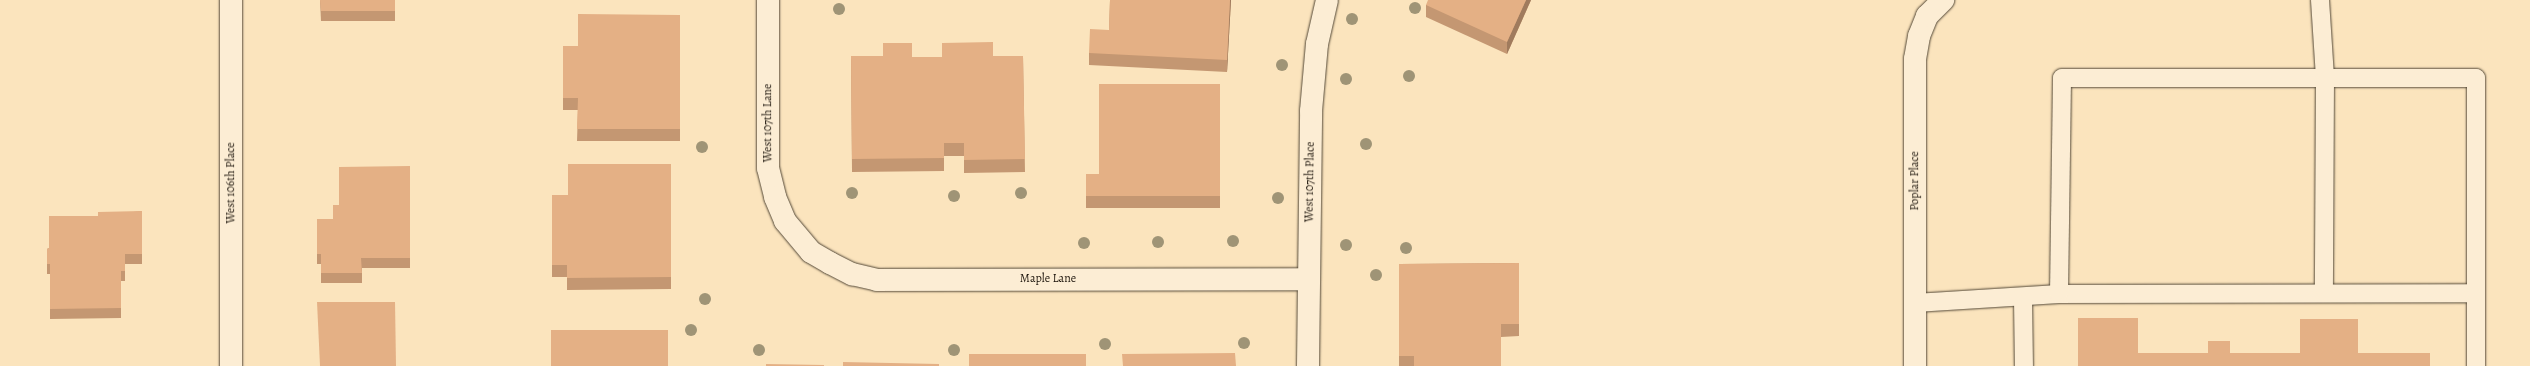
<!DOCTYPE html>
<style>
body{margin:0}
#map{position:relative;width:2530px;height:366px;overflow:hidden;background:#fbe4bd;font-family:Alegreya,serif}
div>[style]{position:absolute}
.roads{filter:drop-shadow(0 0 1px #544938) drop-shadow(0 0 1px #544938)}
.service>*{height:18px;margin:-9px;padding:0 9px;transform-origin:9px;border-radius:9px;background:#fcedd4}
.minor>*{height:22px;margin:-11px;padding:0 11px;transform-origin:11px;border-radius:11px;background:#fcedd4}
.trees>*{width:12px;height:12px;margin:-6px;border-radius:50%;background:#9f9476}
.wall>*{inset:0;background:#c49772}
.shaded-wall>*{inset:0;background:#a07b5d}
.building>*{inset:0;background:#e4b085}
span{translate:-50% -50%;white-space:nowrap;text-align:center;line-height:1.15;-webkit-text-stroke:3px #fcedd4;paint-order:stroke}
.street-label{font-size:12px;color:#1d150c}
</style>
<div id="map">
<div class="roads">
<div class="service">
<i style="left:2320px;top:0;width:78px;rotate:86.3deg"></i>
<i style="left:2325px;top:78px;width:215px;rotate:90.3deg"></i>
<i style="left:2059px;top:294px;width:417px;rotate:-0.1deg"></i>
<i style="left:2023px;top:298px;width:68px;rotate:89.2deg"></i>
<i style="left:1915px;top:303px;width:144px;rotate:-3.6deg"></i>
<i style="left:2059px;top:294px;width:216px;rotate:-89.2deg"></i>
<i style="left:2062px;top:78px;width:414px"></i>
<i style="left:2476px;top:78px;width:288px;rotate:90deg"></i>
</div>
<div class="minor">
<i style="left:231px;top:0;width:366px;rotate:90deg"></i>
<i style="left:768px;top:0;width:168px;rotate:90deg"></i>
<i style="left:768px;top:168px;width:30px;rotate:76deg"></i>
<i style="left:775px;top:197px;width:26px;rotate:67deg"></i>
<i style="left:785px;top:221px;width:40px;rotate:50deg"></i>
<i style="left:811px;top:252px;width:22px;rotate:30deg"></i>
<i style="left:830px;top:263px;width:25px;rotate:27deg"></i>
<i style="left:852px;top:274px;width:26px;rotate:13deg"></i>
<i style="left:877px;top:280px;width:432px;rotate:-0.1deg"></i>
<i style="left:1308px;top:366px;width:255px;rotate:-89.3deg"></i>
<i style="left:1311px;top:111px;width:67px;rotate:-84.9deg"></i>
<i style="left:1317px;top:44px;width:45px;rotate:-77.2deg"></i>
<i style="left:1915px;top:366px;width:307px;rotate:-90deg"></i>
<i style="left:1915px;top:59px;width:23px;rotate:-80deg"></i>
<i style="left:1919px;top:36px;width:22px;rotate:-68deg"></i>
<i style="left:1927px;top:16px;width:23px;rotate:-45deg"></i>
</div>
</div>
<div class="trees">
<i style="left:1415px;top:8px"></i>
<i style="left:839px;top:9px"></i>
<i style="left:1352px;top:19px"></i>
<i style="left:1282px;top:65px"></i>
<i style="left:1409px;top:76px"></i>
<i style="left:1346px;top:79px"></i>
<i style="left:1366px;top:144px"></i>
<i style="left:702px;top:147px"></i>
<i style="left:852px;top:193px"></i>
<i style="left:1021px;top:193px"></i>
<i style="left:954px;top:196px"></i>
<i style="left:1278px;top:198px"></i>
<i style="left:1233px;top:241px"></i>
<i style="left:1158px;top:242px"></i>
<i style="left:1084px;top:243px"></i>
<i style="left:1346px;top:245px"></i>
<i style="left:1406px;top:248px"></i>
<i style="left:1376px;top:275px"></i>
<i style="left:705px;top:299px"></i>
<i style="left:691px;top:330px"></i>
<i style="left:1244px;top:343px"></i>
<i style="left:1105px;top:344px"></i>
<i style="left:759px;top:350px"></i>
<i style="left:954px;top:350px"></i>
</div>
<div class="wall">
<i style="clip-path:polygon(320px 0,395px 0,395px 21px,321px 21px)"></i>
<i style="clip-path:polygon(1110px 0,1231px 0,1227px 72px,1089px 65px,1089px 53px,1109px 30px)"></i>
<i style="clip-path:polygon(1531px 0,1507px 54px,1426px 17px,1426px 5px)"></i>
<i style="clip-path:polygon(680px 15px,680px 141px,577px 141px,578px 110px,563px 110px,563px 46px,578px 46px)"></i>
<i style="clip-path:polygon(942px 43px,993px 56px,1023px 56px,1025px 172px,964px 173px,964px 156px,944px 156px,944px 171px,852px 172px,851px 56px,883px 56px,912px 57px,942px 57px)"></i>
<i style="clip-path:polygon(1220px 84px,1220px 208px,1086px 208px,1086px 174px,1099px 174px)"></i>
<i style="clip-path:polygon(671px 164px,671px 289px,567px 290px,567px 277px,552px 277px,552px 195px,568px 195px)"></i>
<i style="clip-path:polygon(410px 166px,410px 268px,362px 268px,362px 283px,321px 283px,321px 264px,317px 264px,317px 219px,333px 219px,339px 205px)"></i>
<i style="clip-path:polygon(142px 211px,142px 264px,125px 264px,125px 281px,121px 281px,121px 318px,50px 319px,50px 274px,47px 274px,47px 249px,49px 248px,98px 216px)"></i>
<i style="clip-path:polygon(1519px 263px,1519px 336px,1501px 337px,1501px 366px,1399px 366px,1399px 264px)"></i>
</div>
<div class="shaded-wall">
<i style="clip-path:polygon(1230px 0,1231px 0,1227px 72px,1227px 60px)"></i>
<i style="clip-path:polygon(1526px 0,1531px 0,1507px 54px,1507px 42px)"></i>
</div>
<div class="building">
<i style="clip-path:polygon(320px 0,395px 0,395px 11px,321px 11px)"></i>
<i style="clip-path:polygon(1110px 0,1230px 0,1227px 60px,1089px 53px,1090px 29px,1109px 30px)"></i>
<i style="clip-path:polygon(1428px 0,1526px 0,1507px 42px,1426px 5px)"></i>
<i style="clip-path:polygon(578px 14px,680px 15px,680px 129px,577px 129px,578px 98px,563px 98px,563px 46px,578px 46px)"></i>
<i style="clip-path:polygon(993px 42px,993px 56px,1023px 56px,1025px 159px,964px 160px,964px 143px,944px 143px,944px 158px,852px 159px,851px 56px,883px 56px,883px 43px,912px 43px,912px 57px,942px 57px,942px 43px)"></i>
<i style="clip-path:polygon(1099px 84px,1220px 84px,1220px 196px,1086px 196px,1086px 174px,1099px 174px)"></i>
<i style="clip-path:polygon(568px 164px,671px 164px,671px 277px,567px 278px,567px 265px,552px 265px,552px 195px,568px 195px)"></i>
<i style="clip-path:polygon(410px 166px,410px 258px,361px 258px,362px 273px,321px 273px,321px 254px,317px 254px,317px 219px,333px 219px,333px 205px,339px 205px,339px 167px)"></i>
<i style="clip-path:polygon(142px 211px,142px 254px,125px 254px,125px 271px,121px 271px,121px 308px,50px 309px,50px 264px,47px 264px,47px 249px,49px 248px,49px 216px,98px 216px,98px 212px)"></i>
<i style="clip-path:polygon(1519px 263px,1519px 324px,1501px 324px,1501px 366px,1414px 366px,1414px 356px,1399px 356px,1399px 264px)"></i>
<i style="clip-path:polygon(317px 302px,395px 302px,396px 366px,320px 366px)"></i>
<i style="clip-path:polygon(2078px 318px,2138px 318px,2138px 353px,2208px 353px,2208px 341px,2230px 341px,2230px 353px,2300px 353px,2300px 319px,2358px 319px,2358px 353px,2430px 353px,2430px 366px,2078px 366px)"></i>
<i style="clip-path:polygon(551px 330px,668px 330px,668px 366px,551px 366px)"></i>
<i style="clip-path:polygon(1235px 353px,1236px 366px,1123px 366px,1122px 354px)"></i>
<i style="clip-path:polygon(969px 354px,1086px 354px,1086px 366px,969px 366px)"></i>
<i style="clip-path:polygon(843px 362px,939px 364px,939px 366px,843px 366px)"></i>
<i style="clip-path:polygon(766px 364px,824px 365px,824px 366px,766px 366px)"></i>
</div>
<div class="street-label">
<span style="left:768px;top:123px;rotate:-90deg">West 107th Lane</span>
<span style="left:1915px;top:181px;rotate:-90deg">Poplar Place</span>
<span style="left:1310px;top:182px;rotate:-89deg">West 107th Place</span>
<span style="left:231px;top:183px;rotate:-90deg">West 106th Place</span>
<span style="left:1048px;top:279px">Maple Lane</span>
</div>
</div>
